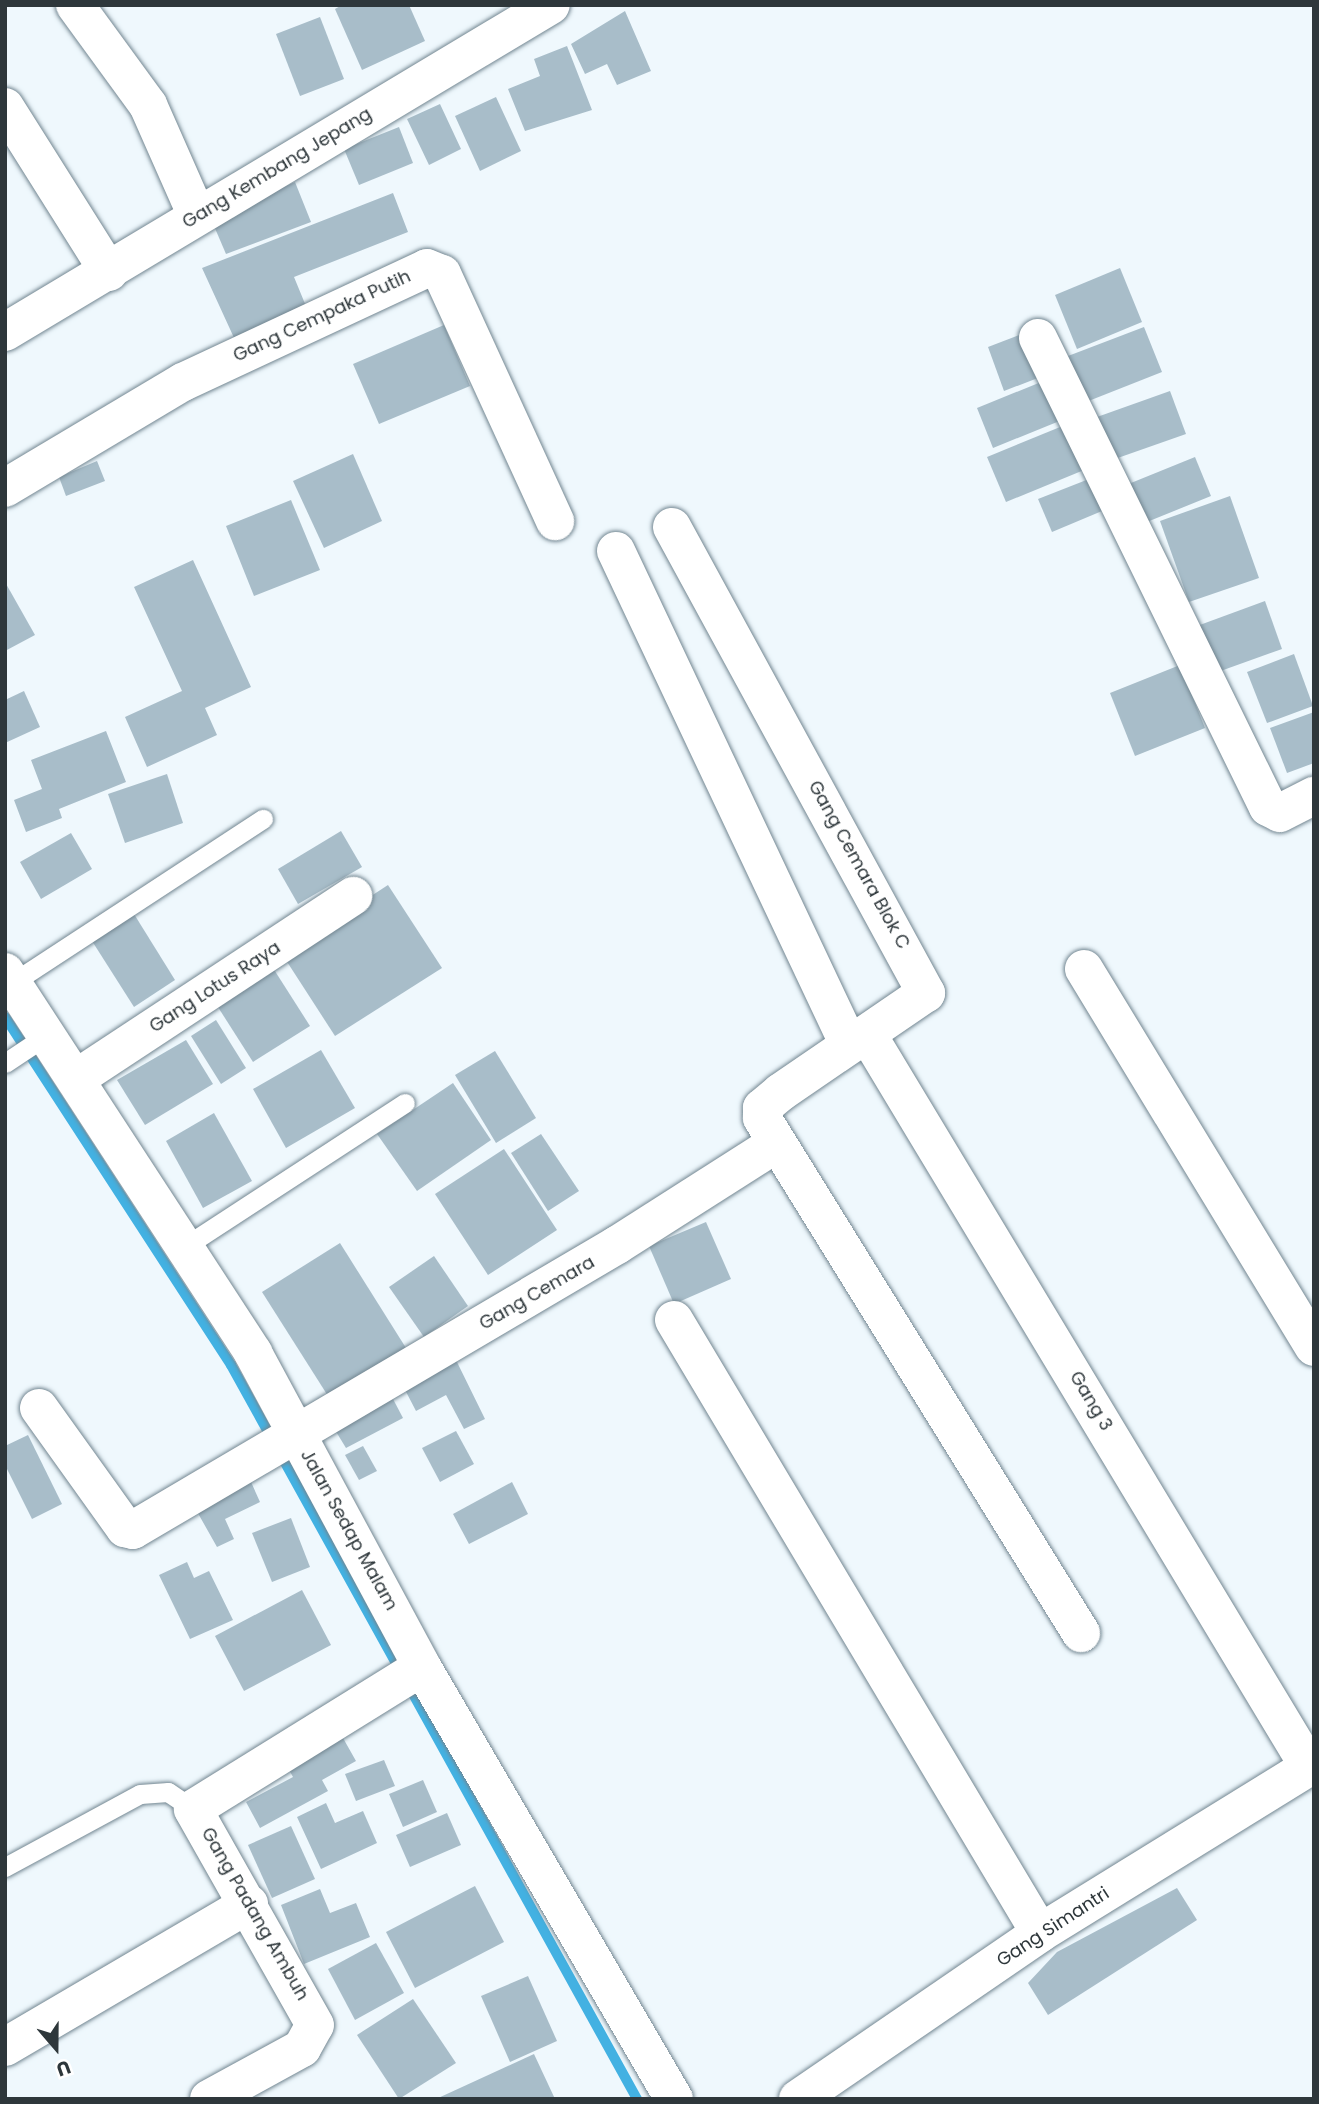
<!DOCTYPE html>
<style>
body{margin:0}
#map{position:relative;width:1319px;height:2104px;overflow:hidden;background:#eff8fd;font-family:Poppins,sans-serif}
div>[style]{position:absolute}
.stream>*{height:10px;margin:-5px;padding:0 5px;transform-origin:5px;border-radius:5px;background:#43b1e2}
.building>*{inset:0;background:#a8bdc9}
.roads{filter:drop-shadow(0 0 2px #728691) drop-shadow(0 0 2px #728691)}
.service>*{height:19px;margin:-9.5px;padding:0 9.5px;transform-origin:9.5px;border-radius:9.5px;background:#fff}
.minor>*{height:38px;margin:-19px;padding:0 19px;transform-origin:19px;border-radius:19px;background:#fff}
.tertiary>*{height:38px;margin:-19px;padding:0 19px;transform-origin:19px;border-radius:19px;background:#fff}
span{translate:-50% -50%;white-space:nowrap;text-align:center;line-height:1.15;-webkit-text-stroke:6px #fff;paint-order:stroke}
.street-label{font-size:18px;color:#2e373b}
.frame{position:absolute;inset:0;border:7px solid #2e373b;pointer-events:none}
.north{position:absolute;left:21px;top:2013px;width:70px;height:70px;-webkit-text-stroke:5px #fff;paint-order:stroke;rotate:160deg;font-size:19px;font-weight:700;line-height:28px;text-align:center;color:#2e373b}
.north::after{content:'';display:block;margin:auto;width:24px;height:32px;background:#2e373b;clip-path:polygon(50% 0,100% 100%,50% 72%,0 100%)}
</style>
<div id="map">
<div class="stream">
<i style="left:5px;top:1017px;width:415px;rotate:57deg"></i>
<i style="left:231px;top:1365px;width:839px;rotate:61.05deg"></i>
</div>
<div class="building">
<i style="clip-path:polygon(342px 5px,409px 5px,425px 41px,362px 70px,335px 9px)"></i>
<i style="clip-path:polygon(625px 11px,651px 71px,617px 85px,607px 64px,585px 74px,571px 44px)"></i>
<i style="clip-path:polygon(320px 17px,344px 79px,300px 96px,276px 34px)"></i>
<i style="clip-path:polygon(567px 46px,592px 110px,525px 131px,508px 89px,540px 76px,534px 59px)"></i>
<i style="clip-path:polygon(496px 97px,521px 151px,480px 171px,455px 116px)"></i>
<i style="clip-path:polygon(440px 104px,461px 149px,429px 165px,407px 119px)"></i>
<i style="clip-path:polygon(399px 127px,413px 163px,359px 185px,344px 149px)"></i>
<i style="clip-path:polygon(295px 182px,311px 222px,226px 254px,211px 219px)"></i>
<i style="clip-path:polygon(393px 193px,408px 232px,294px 277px,308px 311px,235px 340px,202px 268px)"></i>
<i style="clip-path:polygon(1120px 268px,1142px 322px,1077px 349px,1055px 295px)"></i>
<i style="clip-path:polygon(444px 325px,470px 386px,379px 424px,353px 364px)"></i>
<i style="clip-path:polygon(1144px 327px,1162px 372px,1086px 402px,1068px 356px)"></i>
<i style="clip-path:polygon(1027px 332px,1043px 376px,1004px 391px,988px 347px)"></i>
<i style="clip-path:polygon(1046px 380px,1062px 420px,993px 448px,977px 408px)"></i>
<i style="clip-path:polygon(1170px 391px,1186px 434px,1112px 460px,1097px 417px)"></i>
<i style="clip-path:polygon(1065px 425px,1084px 470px,1006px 502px,987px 457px)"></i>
<i style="clip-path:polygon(353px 454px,382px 521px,324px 548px,293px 481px)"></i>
<i style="clip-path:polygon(1195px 457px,1211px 496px,1142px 524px,1126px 485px)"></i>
<i style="clip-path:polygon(97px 461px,105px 481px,66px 496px,59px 477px)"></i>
<i style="clip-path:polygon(1089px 479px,1102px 511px,1052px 532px,1038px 499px)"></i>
<i style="clip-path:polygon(1230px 496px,1259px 578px,1189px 602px,1160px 521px)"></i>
<i style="clip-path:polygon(291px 500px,320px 570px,254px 596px,226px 526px)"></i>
<i style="clip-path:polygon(193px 560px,251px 687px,205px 708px,217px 735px,147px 767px,125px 717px,182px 691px,134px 587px)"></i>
<i style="clip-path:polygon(5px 582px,35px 635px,5px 651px)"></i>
<i style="clip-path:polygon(1265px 601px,1282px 649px,1215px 673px,1197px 626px)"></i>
<i style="clip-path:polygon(1294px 654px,1313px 706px,1267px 723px,1247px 672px)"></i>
<i style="clip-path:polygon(1180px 665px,1205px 728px,1135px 756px,1110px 693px)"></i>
<i style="clip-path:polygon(24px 691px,40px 727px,5px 743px,5px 700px)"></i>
<i style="clip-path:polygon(1314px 712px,1314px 763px,1287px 773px,1270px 728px)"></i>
<i style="clip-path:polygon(106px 731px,126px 782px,59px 809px,62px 818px,26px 832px,14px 800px,42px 789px,31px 760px)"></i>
<i style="clip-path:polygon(167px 774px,183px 823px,125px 843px,108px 794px)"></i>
<i style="clip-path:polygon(341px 831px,362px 867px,298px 904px,278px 869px)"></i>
<i style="clip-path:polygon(71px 833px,92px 869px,41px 899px,20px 862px)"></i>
<i style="clip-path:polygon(388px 885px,442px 968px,335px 1036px,282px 954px)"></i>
<i style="clip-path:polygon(134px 914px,175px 980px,134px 1007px,92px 941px)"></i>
<i style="clip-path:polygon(273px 968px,310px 1026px,253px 1062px,216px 1004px)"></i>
<i style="clip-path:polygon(216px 1020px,246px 1068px,221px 1084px,191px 1036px)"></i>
<i style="clip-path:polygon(186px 1040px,213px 1084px,145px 1125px,117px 1080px)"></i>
<i style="clip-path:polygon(321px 1050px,355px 1108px,286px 1148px,253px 1089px)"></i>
<i style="clip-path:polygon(495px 1051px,536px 1118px,496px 1143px,455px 1075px)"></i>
<i style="clip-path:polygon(453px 1083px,491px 1140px,417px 1191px,377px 1134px)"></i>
<i style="clip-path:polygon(214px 1113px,252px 1181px,203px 1208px,166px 1141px)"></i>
<i style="clip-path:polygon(541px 1134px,579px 1191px,548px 1211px,511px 1153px)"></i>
<i style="clip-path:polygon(504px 1149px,557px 1230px,488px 1275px,435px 1194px)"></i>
<i style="clip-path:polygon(706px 1222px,731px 1279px,674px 1304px,649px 1246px)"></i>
<i style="clip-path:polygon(340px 1243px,406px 1348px,328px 1396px,262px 1292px)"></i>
<i style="clip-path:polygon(434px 1256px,468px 1306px,424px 1337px,389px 1287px)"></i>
<i style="clip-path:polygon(455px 1358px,485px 1419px,464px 1429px,446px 1395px,416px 1411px,403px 1386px)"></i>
<i style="clip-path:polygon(393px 1399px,403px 1418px,346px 1448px,335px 1430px)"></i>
<i style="clip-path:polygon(456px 1431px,474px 1464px,440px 1482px,422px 1448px)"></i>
<i style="clip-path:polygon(28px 1435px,62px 1504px,32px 1519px,5px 1465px,5px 1446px)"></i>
<i style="clip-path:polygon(363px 1446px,377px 1471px,359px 1480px,345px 1455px)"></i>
<i style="clip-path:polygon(251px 1482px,260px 1502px,225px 1519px,234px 1539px,217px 1547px,195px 1508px)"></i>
<i style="clip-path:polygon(512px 1482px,528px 1514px,469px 1544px,453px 1514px)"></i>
<i style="clip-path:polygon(291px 1518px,310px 1567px,272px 1582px,252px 1533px)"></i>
<i style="clip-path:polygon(187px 1562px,194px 1578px,209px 1571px,233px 1620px,190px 1639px,159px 1575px)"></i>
<i style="clip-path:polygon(302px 1590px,331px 1645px,244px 1691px,215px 1636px)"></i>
<i style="clip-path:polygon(343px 1738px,356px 1761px,322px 1780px,328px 1791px,260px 1828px,246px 1802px,293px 1777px,288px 1768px)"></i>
<i style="clip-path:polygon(384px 1760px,395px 1786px,356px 1801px,345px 1774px)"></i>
<i style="clip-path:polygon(423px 1780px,437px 1812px,403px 1827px,389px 1794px)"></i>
<i style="clip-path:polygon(326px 1803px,335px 1823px,363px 1811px,377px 1843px,321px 1869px,297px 1817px)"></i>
<i style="clip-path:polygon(447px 1813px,461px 1845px,410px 1867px,396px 1835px)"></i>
<i style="clip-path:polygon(291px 1826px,315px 1879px,272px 1898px,248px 1845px)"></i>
<i style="clip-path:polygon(475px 1886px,504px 1942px,415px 1988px,386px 1932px)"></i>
<i style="clip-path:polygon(1177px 1888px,1197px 1920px,1048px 2015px,1028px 1983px,1057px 1952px)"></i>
<i style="clip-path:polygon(320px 1889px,330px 1913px,356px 1903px,370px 1937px,304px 1964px,281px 1905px)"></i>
<i style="clip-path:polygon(376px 1943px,404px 1993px,355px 2020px,328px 1969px)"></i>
<i style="clip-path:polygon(528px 1976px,557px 2041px,510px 2062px,481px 1996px)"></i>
<i style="clip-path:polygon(413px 1999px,456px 2063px,399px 2099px,357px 2035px)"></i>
<i style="clip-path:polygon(534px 2054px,555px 2099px,436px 2099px)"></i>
</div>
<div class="roads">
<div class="service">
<i style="left:12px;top:983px;width:300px;rotate:-33.2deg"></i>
<i style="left:5px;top:1063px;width:50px;rotate:-33.7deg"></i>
<i style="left:187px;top:1245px;width:260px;rotate:-33.1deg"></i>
<i style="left:5px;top:1867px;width:153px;rotate:-28.4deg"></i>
<i style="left:140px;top:1794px;width:28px;rotate:-4deg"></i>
<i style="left:168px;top:1792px;width:30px;rotate:34deg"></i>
</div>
<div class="minor">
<i style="left:75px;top:5px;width:124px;rotate:53.9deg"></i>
<i style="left:148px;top:105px;width:119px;rotate:66.2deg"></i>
<i style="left:5px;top:107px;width:195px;rotate:57.8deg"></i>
<i style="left:5px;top:332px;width:636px;rotate:-30.92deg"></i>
<i style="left:1038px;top:338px;width:522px;rotate:63.88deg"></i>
<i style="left:1268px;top:807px;width:13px;rotate:27deg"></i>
<i style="left:1280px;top:813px;width:38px;rotate:-27deg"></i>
<i style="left:5px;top:488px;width:207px;rotate:-30.8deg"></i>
<i style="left:183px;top:382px;width:269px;rotate:-25deg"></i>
<i style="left:427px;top:268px;width:16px;rotate:22deg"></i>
<i style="left:442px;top:274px;width:272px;rotate:65.4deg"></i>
<i style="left:672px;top:527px;width:531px;rotate:61.41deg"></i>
<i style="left:926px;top:993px;width:176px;rotate:145.7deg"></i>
<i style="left:781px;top:1092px;width:25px;rotate:140deg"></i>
<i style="left:762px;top:1108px;width:10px;rotate:90deg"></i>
<i style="left:762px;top:1118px;width:606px;rotate:58.23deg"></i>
<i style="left:616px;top:551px;width:546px;rotate:64.75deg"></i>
<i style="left:1084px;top:969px;width:442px;rotate:58.7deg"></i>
<i style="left:869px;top:1037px;width:852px;rotate:58.92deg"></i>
<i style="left:77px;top:1078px;width:331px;rotate:-33.4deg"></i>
<i style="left:674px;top:1320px;width:714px;rotate:59.16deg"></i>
<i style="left:39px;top:1408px;width:148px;rotate:54.4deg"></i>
<i style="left:125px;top:1528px;width:8px;rotate:14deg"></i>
<i style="left:133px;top:1530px;width:562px;rotate:-30.49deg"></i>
<i style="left:617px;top:1245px;width:186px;rotate:-32.5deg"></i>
<i style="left:5px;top:2047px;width:283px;rotate:-30.4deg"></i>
<i style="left:209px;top:2099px;width:106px;rotate:-28.7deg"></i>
<i style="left:302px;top:2048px;width:26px;rotate:-61deg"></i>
<i style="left:315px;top:2025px;width:248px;rotate:-119.5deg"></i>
<i style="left:193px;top:1809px;width:269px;rotate:-31.8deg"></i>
<i style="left:798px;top:2099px;width:293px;rotate:-34.4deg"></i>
<i style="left:1040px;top:1933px;width:322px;rotate:-31.7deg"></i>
</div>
<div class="tertiary">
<i style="left:5px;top:972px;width:455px;rotate:56.9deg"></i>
<i style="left:253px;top:1353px;width:357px;rotate:61.7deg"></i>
<i style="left:422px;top:1667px;width:500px;rotate:59.74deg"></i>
</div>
</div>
<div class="street-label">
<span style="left:277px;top:168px;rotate:-31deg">Gang Kembang Jepang</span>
<span style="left:322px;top:316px;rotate:-25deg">Gang Cempaka Putih</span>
<span style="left:859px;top:865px;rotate:61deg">Gang Cemara Blok C</span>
<span style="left:215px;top:987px;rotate:-33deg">Gang Lotus Raya</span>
<span style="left:537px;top:1293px;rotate:-30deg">Gang Cemara</span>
<span style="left:1091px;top:1401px;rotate:59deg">Gang 3</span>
<span style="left:349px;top:1530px;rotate:61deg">Jalan Sedap Malam</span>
<span style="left:255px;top:1914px;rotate:60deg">Gang Padang Ambuh</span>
<span style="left:1053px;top:1927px;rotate:-33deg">Gang Simantri</span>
</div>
<div class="frame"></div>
<div class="north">U</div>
</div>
